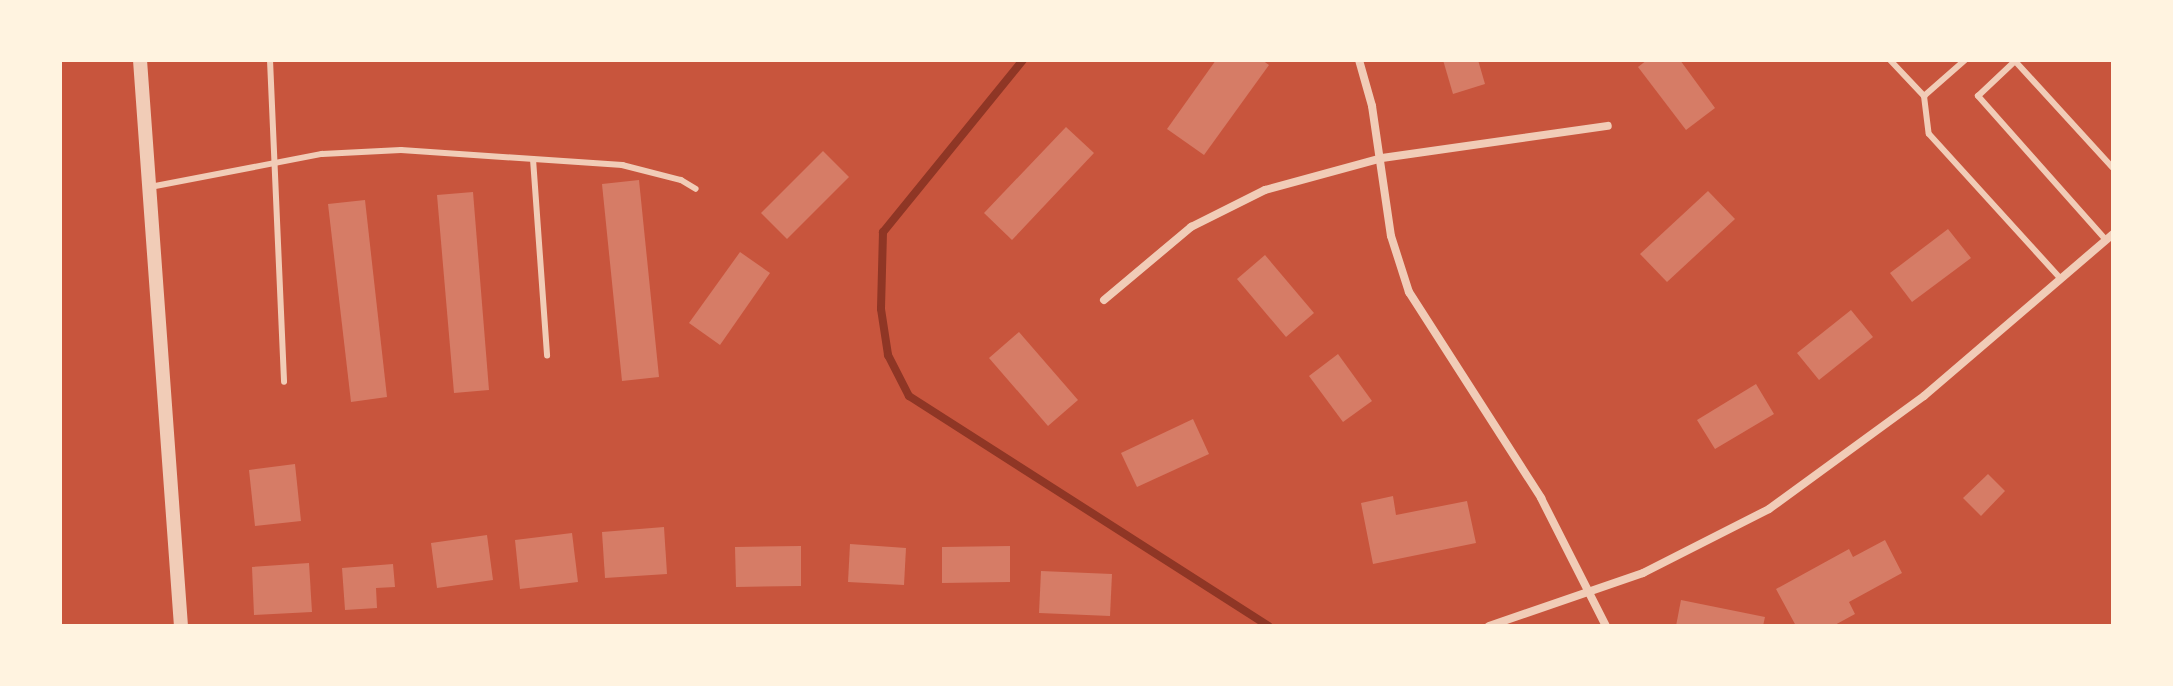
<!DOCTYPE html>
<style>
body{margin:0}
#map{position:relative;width:2173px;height:686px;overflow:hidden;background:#c8553d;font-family:"Titillium Web",sans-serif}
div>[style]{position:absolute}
.stream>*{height:8px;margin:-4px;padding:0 4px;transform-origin:4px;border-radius:4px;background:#8f3625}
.building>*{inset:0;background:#d67c66}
.service>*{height:6px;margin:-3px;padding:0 3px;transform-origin:3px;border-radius:3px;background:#f1ccb7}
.minor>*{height:8px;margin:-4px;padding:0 4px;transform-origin:4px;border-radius:4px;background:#f1ccb7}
.tertiary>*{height:14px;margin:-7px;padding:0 7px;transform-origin:7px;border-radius:7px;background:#f1ccb7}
span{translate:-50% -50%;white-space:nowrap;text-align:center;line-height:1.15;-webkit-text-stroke:7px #fff3e0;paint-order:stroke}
.frame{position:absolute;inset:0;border:62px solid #fff3e0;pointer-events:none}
</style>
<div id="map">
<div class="stream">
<i style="left:1023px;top:60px;width:222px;rotate:129.1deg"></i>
<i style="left:883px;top:232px;width:77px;rotate:91.5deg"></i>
<i style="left:881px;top:309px;width:47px;rotate:81.3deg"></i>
<i style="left:888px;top:355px;width:46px;rotate:62.9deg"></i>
<i style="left:909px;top:396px;width:427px;rotate:32.6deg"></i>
</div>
<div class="building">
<i style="clip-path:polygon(1216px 60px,1262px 60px,1269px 65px,1204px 155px,1167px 129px)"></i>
<i style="clip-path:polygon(1443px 60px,1478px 60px,1485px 84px,1453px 94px)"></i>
<i style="clip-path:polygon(1647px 60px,1680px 60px,1715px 108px,1686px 130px,1638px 67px)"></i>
<i style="clip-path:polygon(1066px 127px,1094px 153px,1012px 240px,984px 213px)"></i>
<i style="clip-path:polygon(823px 151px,849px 177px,787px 239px,761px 213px)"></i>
<i style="clip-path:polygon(639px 180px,659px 377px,622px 381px,602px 184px)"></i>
<i style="clip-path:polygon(1708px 191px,1735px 219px,1667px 282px,1640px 254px)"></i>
<i style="clip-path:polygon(473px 192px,489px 390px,454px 393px,437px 195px)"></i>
<i style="clip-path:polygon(365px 200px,387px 397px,351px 402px,328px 204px)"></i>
<i style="clip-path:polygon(1948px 229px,1971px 258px,1912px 302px,1890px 273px)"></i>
<i style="clip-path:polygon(740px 252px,770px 273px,720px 345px,689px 323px)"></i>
<i style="clip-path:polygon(1265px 255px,1314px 313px,1286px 337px,1237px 279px)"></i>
<i style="clip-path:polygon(1851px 310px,1873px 337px,1819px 380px,1797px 353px)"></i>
<i style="clip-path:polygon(1019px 332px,1078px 400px,1048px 426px,989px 358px)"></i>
<i style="clip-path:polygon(1338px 354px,1372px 401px,1343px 422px,1309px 376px)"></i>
<i style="clip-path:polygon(1756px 384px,1774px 414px,1715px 449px,1697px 420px)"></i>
<i style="clip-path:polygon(1193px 419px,1209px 454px,1137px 487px,1121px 453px)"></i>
<i style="clip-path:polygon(295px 464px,301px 521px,255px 526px,249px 470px)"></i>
<i style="clip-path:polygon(1988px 474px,2005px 491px,1981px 516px,1963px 498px)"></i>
<i style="clip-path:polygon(1393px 496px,1396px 515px,1467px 501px,1476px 543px,1373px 564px,1361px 503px)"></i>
<i style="clip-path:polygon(664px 527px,667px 574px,605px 578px,602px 532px)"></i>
<i style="clip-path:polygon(572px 533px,578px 582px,520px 589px,515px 540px)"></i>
<i style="clip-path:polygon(487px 535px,493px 580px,437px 588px,431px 543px)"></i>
<i style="clip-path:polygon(1885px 540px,1902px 573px,1849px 602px,1855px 614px,1833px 626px,1796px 626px,1776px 589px,1849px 549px,1853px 557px)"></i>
<i style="clip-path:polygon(850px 544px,906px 548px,904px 585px,848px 582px)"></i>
<i style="clip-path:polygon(801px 546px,801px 586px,736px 587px,735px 547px)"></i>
<i style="clip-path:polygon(1010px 546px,1010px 582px,942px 583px,942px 547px)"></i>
<i style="clip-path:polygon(309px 563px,312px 612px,254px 615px,252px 567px)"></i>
<i style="clip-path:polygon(393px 564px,395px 587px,376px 588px,377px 608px,345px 610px,342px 568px)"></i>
<i style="clip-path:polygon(1041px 571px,1112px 574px,1110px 616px,1039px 613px)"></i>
<i style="clip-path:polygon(1681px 600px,1765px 617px,1763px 626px,1676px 626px)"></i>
</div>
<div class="service">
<i style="left:270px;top:60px;width:322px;rotate:87.5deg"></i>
<i style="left:1890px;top:60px;width:50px;rotate:46.6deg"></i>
<i style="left:1924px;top:96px;width:38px;rotate:83deg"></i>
<i style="left:1929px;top:134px;width:196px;rotate:47.7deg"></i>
<i style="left:1924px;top:96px;width:55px;rotate:-41.3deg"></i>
<i style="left:533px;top:159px;width:197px;rotate:85.9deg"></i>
<i style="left:150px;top:187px;width:175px;rotate:-10.9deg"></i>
<i style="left:322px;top:154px;width:79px;rotate:-2.9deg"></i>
<i style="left:401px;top:150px;width:222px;rotate:3.9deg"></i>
<i style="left:622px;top:165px;width:61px;rotate:14.3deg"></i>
<i style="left:681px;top:180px;width:17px;rotate:31deg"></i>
<i style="left:2106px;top:240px;width:193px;rotate:-131.6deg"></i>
<i style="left:1978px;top:96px;width:51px;rotate:-43.4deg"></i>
<i style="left:2015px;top:61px;width:145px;rotate:47.5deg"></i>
</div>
<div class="minor">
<i style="left:1359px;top:60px;width:48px;rotate:74.2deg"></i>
<i style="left:1372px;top:106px;width:131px;rotate:81.7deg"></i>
<i style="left:1391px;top:236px;width:59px;rotate:72.2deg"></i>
<i style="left:1409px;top:292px;width:245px;rotate:57.3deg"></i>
<i style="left:1541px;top:498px;width:144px;rotate:63.1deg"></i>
<i style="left:1104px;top:300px;width:114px;rotate:-40deg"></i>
<i style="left:1191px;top:227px;width:83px;rotate:-26.6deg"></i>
<i style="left:1265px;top:190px;width:121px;rotate:-15.3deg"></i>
<i style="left:1382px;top:158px;width:228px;rotate:-8.1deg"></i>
<i style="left:1489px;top:626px;width:163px;rotate:-19deg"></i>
<i style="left:1643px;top:573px;width:141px;rotate:-26.9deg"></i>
<i style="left:1769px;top:509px;width:192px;rotate:-36.1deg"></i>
<i style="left:1924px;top:396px;width:249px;rotate:-40.6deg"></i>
</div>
<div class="tertiary">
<i style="left:140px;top:60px;width:567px;rotate:85.86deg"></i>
</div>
<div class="frame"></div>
</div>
